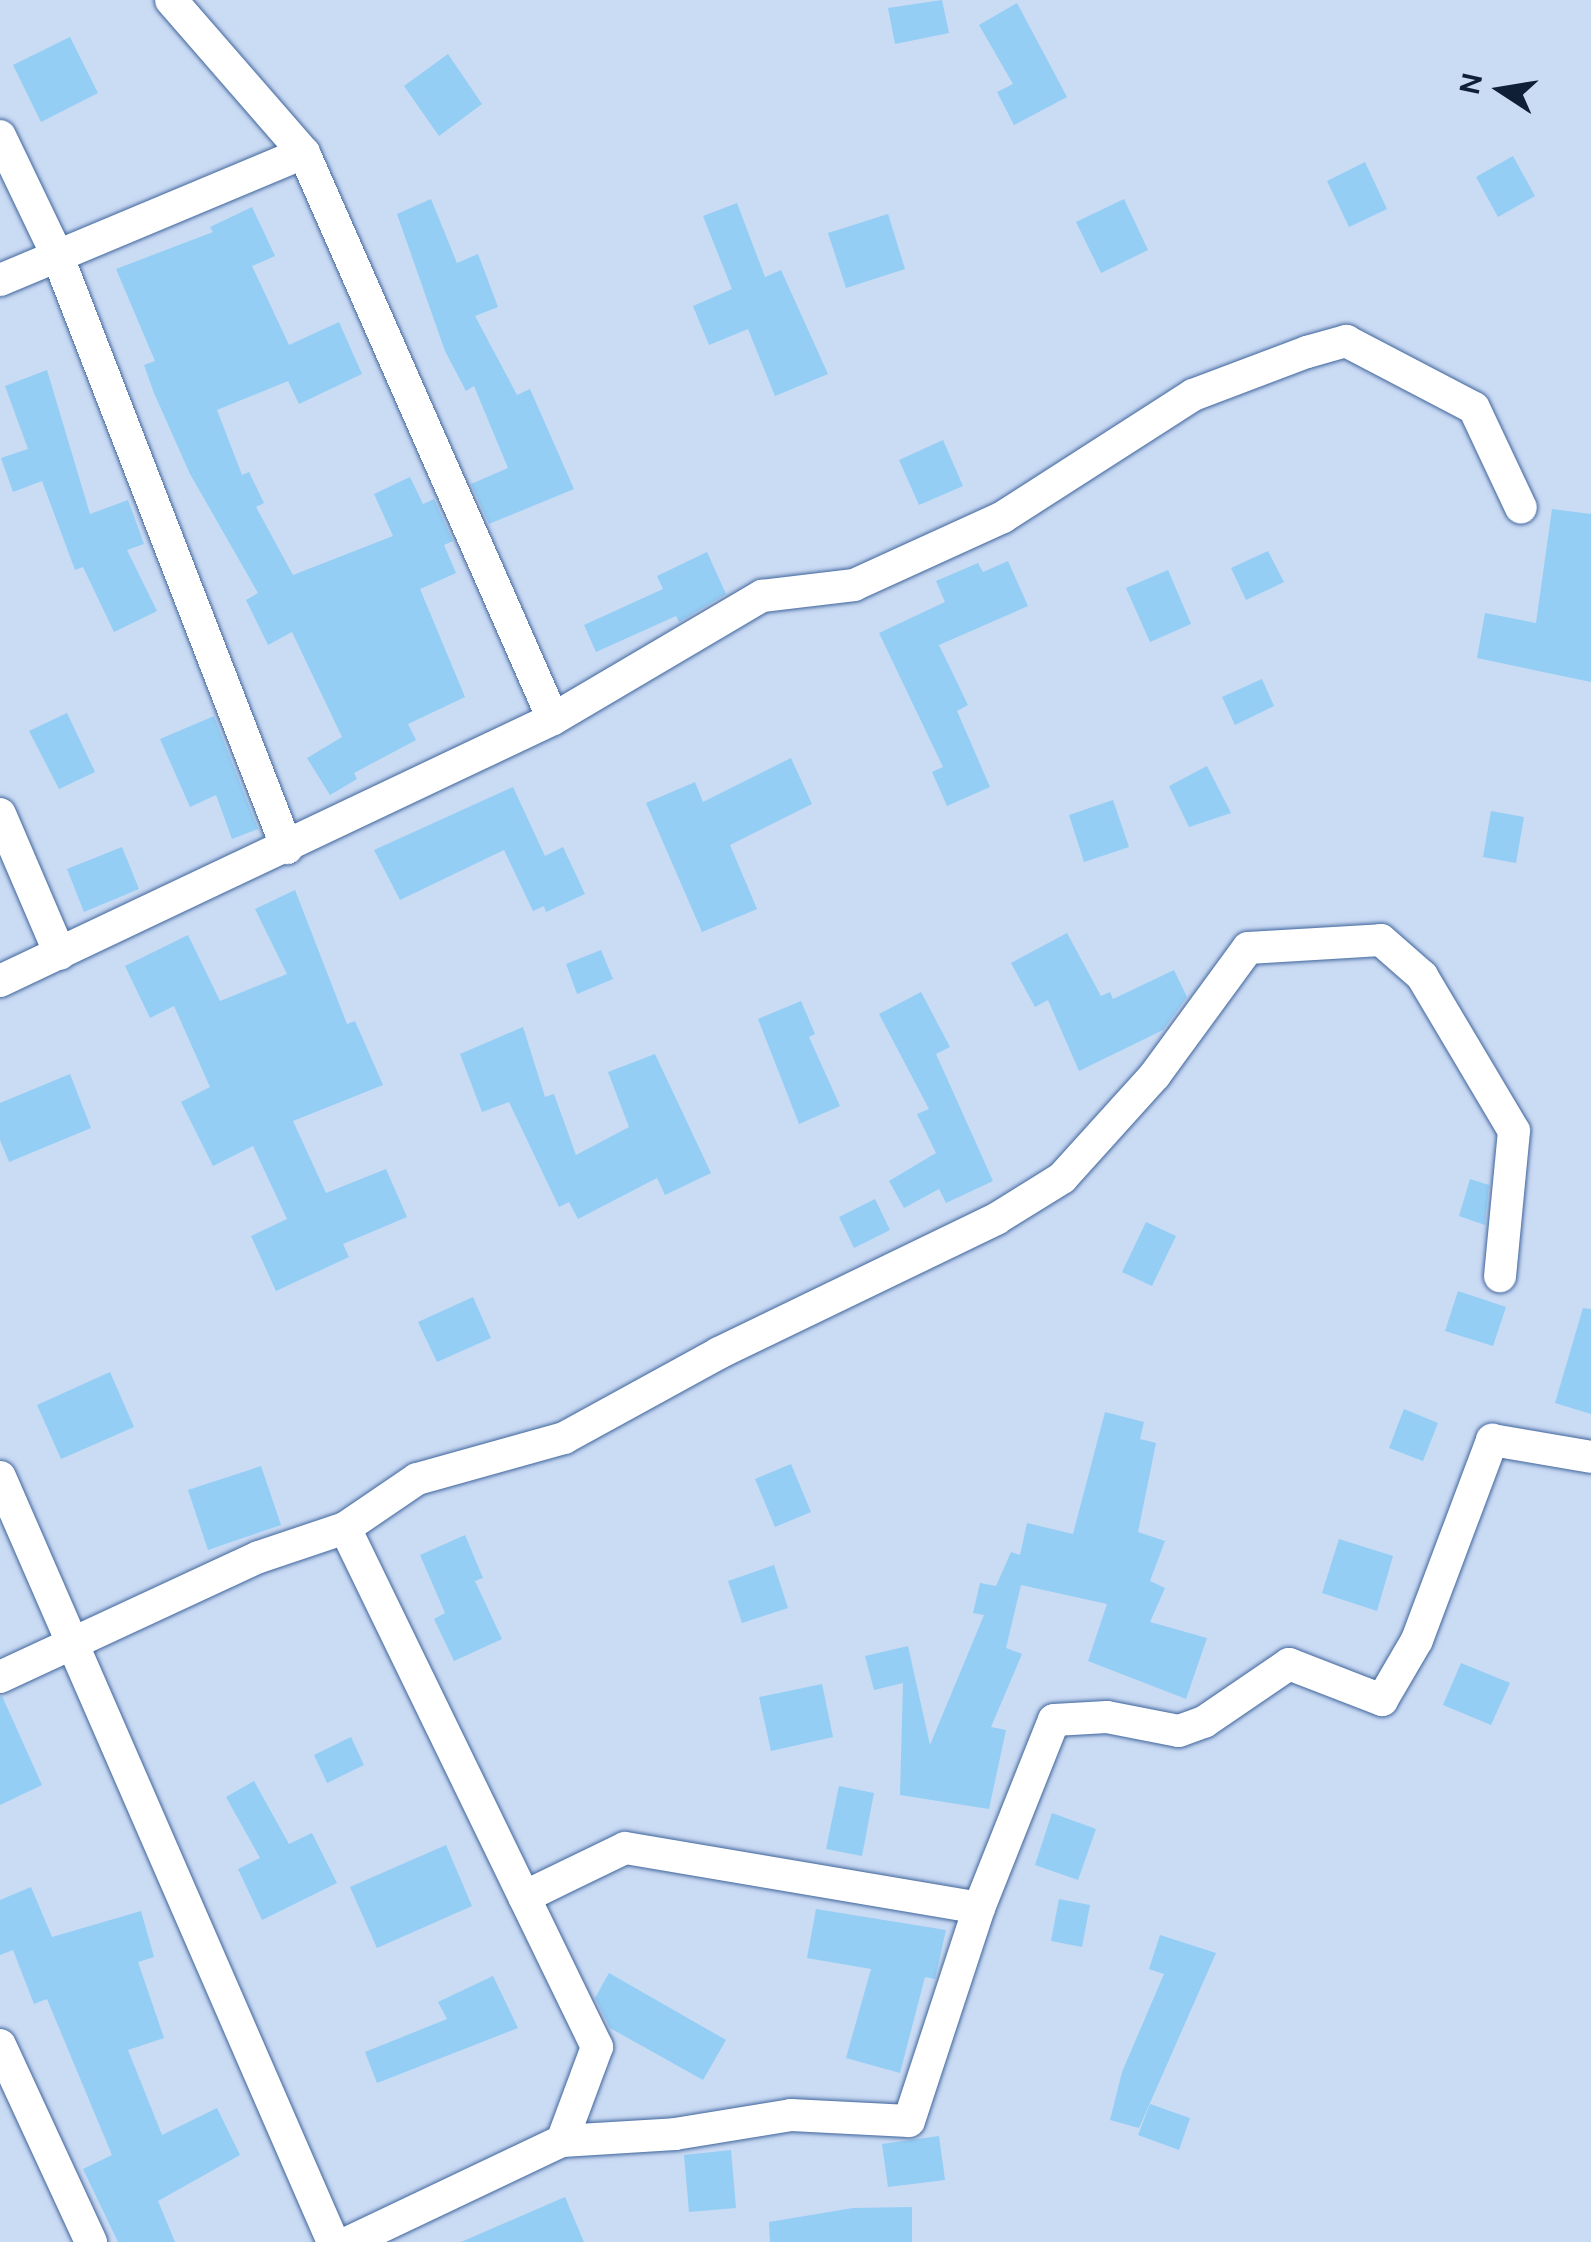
<!DOCTYPE html>
<style>
body{margin:0}
#map{position:relative;width:1591px;height:2242px;overflow:hidden;background:#cadbf4;font-family:"DM Sans",sans-serif}
div>[style]{position:absolute}
.building>*{inset:0;background:#94cef4}
.roads{filter:drop-shadow(0 0 2px #40659c) drop-shadow(0 0 2px #40659c)}
.minor>*{height:32px;margin:-16px;padding:0 16px;transform-origin:16px;border-radius:16px;background:#fff}
span{translate:-50% -50%;white-space:nowrap;text-align:center;line-height:1.15;-webkit-text-stroke:10px #cadbf4;paint-order:stroke}
.north{position:absolute;left:1451px;top:40px;width:100px;height:100px;-webkit-text-stroke:8px #cadbf4;paint-order:stroke;rotate:282deg;font-size:28px;font-weight:700;line-height:40px;text-align:center;color:#0f1f36}
.north::after{content:'';display:block;margin:auto;width:35px;height:45px;background:#0f1f36;clip-path:polygon(50% 0,100% 100%,50% 72%,0 100%)}
</style>
<div id="map">
<div class="building">
<i style="clip-path:polygon(942px 0,949px 33px,895px 44px,888px 8px)"></i>
<i style="clip-path:polygon(1017px 3px,1067px 97px,1014px 125px,997px 92px,1013px 84px,979px 25px)"></i>
<i style="clip-path:polygon(70px 37px,98px 93px,41px 122px,13px 65px)"></i>
<i style="clip-path:polygon(448px 54px,482px 104px,439px 136px,404px 86px)"></i>
<i style="clip-path:polygon(1513px 156px,1535px 196px,1498px 217px,1476px 177px)"></i>
<i style="clip-path:polygon(1365px 162px,1387px 209px,1349px 227px,1327px 181px)"></i>
<i style="clip-path:polygon(431px 199px,457px 263px,478px 254px,498px 307px,475px 316px,517px 395px,530px 389px,574px 489px,489px 524px,471px 484px,508px 468px,474px 386px,466px 391px,445px 351px,397px 214px)"></i>
<i style="clip-path:polygon(1124px 199px,1148px 250px,1101px 273px,1076px 222px)"></i>
<i style="clip-path:polygon(737px 203px,765px 277px,781px 270px,828px 374px,775px 396px,748px 329px,709px 345px,693px 306px,732px 289px,703px 216px)"></i>
<i style="clip-path:polygon(252px 207px,275px 256px,252px 266px,289px 345px,339px 322px,362px 374px,299px 404px,288px 381px,217px 410px,242px 475px,249px 472px,264px 503px,256px 507px,293px 575px,393px 536px,374px 494px,410px 477px,423px 504px,434px 499px,453px 541px,444px 545px,456px 573px,420px 589px,465px 697px,408px 724px,416px 740px,354px 773px,357px 779px,330px 795px,307px 758px,342px 737px,292px 632px,268px 645px,246px 600px,258px 593px,190px 474px,154px 393px,144px 365px,155px 361px,116px 269px,213px 232px,210px 227px)"></i>
<i style="clip-path:polygon(888px 214px,905px 269px,846px 288px,828px 233px)"></i>
<i style="clip-path:polygon(47px 370px,90px 514px,128px 500px,144px 544px,127px 550px,157px 611px,114px 632px,83px 567px,75px 570px,42px 481px,13px 492px,1px 458px,28px 449px,5px 386px)"></i>
<i style="clip-path:polygon(943px 440px,963px 486px,919px 505px,899px 460px)"></i>
<i style="clip-path:polygon(1552px 509px,1591px 514px,1591px 682px,1477px 658px,1485px 613px,1536px 623px)"></i>
<i style="clip-path:polygon(1268px 551px,1284px 582px,1246px 600px,1231px 568px)"></i>
<i style="clip-path:polygon(707px 552px,726px 594px,679px 622px,676px 616px,596px 652px,584px 625px,663px 589px,657px 576px)"></i>
<i style="clip-path:polygon(1008px 561px,1028px 606px,939px 645px,968px 705px,957px 711px,990px 787px,947px 806px,932px 772px,943px 767px,879px 633px,945px 602px,936px 581px,978px 563px,983px 572px)"></i>
<i style="clip-path:polygon(1168px 570px,1191px 624px,1150px 642px,1126px 588px)"></i>
<i style="clip-path:polygon(1262px 679px,1274px 706px,1235px 725px,1222px 697px)"></i>
<i style="clip-path:polygon(67px 713px,95px 772px,59px 789px,29px 731px)"></i>
<i style="clip-path:polygon(214px 716px,258px 829px,232px 839px,216px 795px,190px 807px,160px 739px)"></i>
<i style="clip-path:polygon(791px 758px,812px 804px,730px 845px,757px 909px,702px 932px,646px 803px,695px 782px,703px 802px)"></i>
<i style="clip-path:polygon(1207px 766px,1231px 813px,1189px 827px,1169px 786px)"></i>
<i style="clip-path:polygon(513px 787px,545px 856px,563px 847px,585px 894px,546px 912px,544px 906px,533px 911px,504px 850px,400px 900px,374px 850px)"></i>
<i style="clip-path:polygon(1113px 800px,1129px 847px,1084px 862px,1069px 815px)"></i>
<i style="clip-path:polygon(1491px 811px,1524px 817px,1516px 863px,1483px 857px)"></i>
<i style="clip-path:polygon(122px 847px,139px 889px,84px 912px,67px 869px)"></i>
<i style="clip-path:polygon(295px 890px,347px 1024px,355px 1021px,383px 1085px,293px 1121px,326px 1193px,386px 1169px,407px 1217px,343px 1244px,349px 1257px,276px 1291px,251px 1236px,287px 1219px,253px 1146px,213px 1166px,181px 1102px,210px 1087px,174px 1006px,150px 1018px,125px 966px,188px 935px,220px 1001px,287px 974px,255px 909px)"></i>
<i style="clip-path:polygon(1067px 933px,1101px 996px,1110px 992px,1113px 999px,1174px 970px,1187px 997px,1163px 1030px,1079px 1071px,1048px 1000px,1035px 1007px,1011px 963px)"></i>
<i style="clip-path:polygon(601px 950px,613px 979px,577px 994px,566px 964px)"></i>
<i style="clip-path:polygon(921px 992px,950px 1047px,936px 1054px,993px 1181px,946px 1203px,939px 1189px,904px 1208px,889px 1181px,936px 1153px,917px 1114px,929px 1109px,879px 1014px)"></i>
<i style="clip-path:polygon(801px 1001px,815px 1034px,809px 1037px,840px 1106px,799px 1124px,758px 1019px)"></i>
<i style="clip-path:polygon(523px 1027px,545px 1097px,554px 1094px,576px 1155px,629px 1127px,608px 1072px,655px 1054px,711px 1173px,665px 1195px,657px 1178px,578px 1219px,569px 1202px,559px 1207px,509px 1102px,482px 1112px,460px 1054px)"></i>
<i style="clip-path:polygon(70px 1074px,91px 1128px,9px 1162px,0 1140px,0 1103px)"></i>
<i style="clip-path:polygon(1470px 1179px,1489px 1185px,1485px 1225px,1459px 1216px)"></i>
<i style="clip-path:polygon(875px 1199px,890px 1230px,854px 1248px,839px 1217px)"></i>
<i style="clip-path:polygon(1146px 1222px,1176px 1236px,1152px 1286px,1122px 1272px)"></i>
<i style="clip-path:polygon(1458px 1291px,1506px 1307px,1493px 1346px,1445px 1331px)"></i>
<i style="clip-path:polygon(473px 1297px,491px 1338px,437px 1362px,418px 1322px)"></i>
<i style="clip-path:polygon(1583px 1308px,1591px 1309px,1591px 1414px,1555px 1403px)"></i>
<i style="clip-path:polygon(110px 1372px,134px 1427px,61px 1459px,37px 1405px)"></i>
<i style="clip-path:polygon(1404px 1409px,1438px 1423px,1423px 1461px,1389px 1448px)"></i>
<i style="clip-path:polygon(1105px 1412px,1144px 1422px,1140px 1439px,1156px 1443px,1138px 1532px,1165px 1541px,1150px 1581px,1165px 1588px,1150px 1622px,1207px 1638px,1186px 1699px,1088px 1661px,1107px 1604px,1021px 1585px,1006px 1648px,1022px 1654px,991px 1727px,1006px 1730px,989px 1809px,900px 1795px,903px 1683px,874px 1690px,865px 1656px,908px 1646px,930px 1745px,984px 1615px,973px 1613px,980px 1583px,996px 1586px,1011px 1552px,1020px 1555px,1027px 1523px,1073px 1534px)"></i>
<i style="clip-path:polygon(791px 1464px,811px 1512px,775px 1527px,755px 1479px)"></i>
<i style="clip-path:polygon(261px 1466px,281px 1525px,208px 1550px,188px 1490px)"></i>
<i style="clip-path:polygon(465px 1535px,483px 1578px,475px 1581px,502px 1639px,454px 1661px,434px 1619px,445px 1613px,420px 1555px)"></i>
<i style="clip-path:polygon(1339px 1539px,1393px 1556px,1377px 1611px,1322px 1593px)"></i>
<i style="clip-path:polygon(774px 1565px,788px 1608px,742px 1623px,728px 1581px)"></i>
<i style="clip-path:polygon(1461px 1663px,1510px 1683px,1491px 1725px,1443px 1705px)"></i>
<i style="clip-path:polygon(822px 1684px,833px 1737px,771px 1751px,759px 1697px)"></i>
<i style="clip-path:polygon(2px 1696px,42px 1785px,0 1805px,0 1697px)"></i>
<i style="clip-path:polygon(351px 1737px,364px 1765px,327px 1783px,314px 1755px)"></i>
<i style="clip-path:polygon(254px 1781px,289px 1844px,312px 1833px,337px 1883px,262px 1920px,238px 1869px,260px 1858px,226px 1797px)"></i>
<i style="clip-path:polygon(839px 1786px,874px 1793px,862px 1856px,826px 1849px)"></i>
<i style="clip-path:polygon(1052px 1813px,1096px 1829px,1078px 1880px,1035px 1865px)"></i>
<i style="clip-path:polygon(446px 1845px,472px 1906px,377px 1948px,350px 1887px)"></i>
<i style="clip-path:polygon(31px 1887px,52px 1937px,141px 1911px,154px 1957px,138px 1962px,164px 2038px,128px 2050px,162px 2135px,217px 2108px,240px 2155px,158px 2201px,175px 2242px,118px 2242px,83px 2169px,112px 2155px,47px 1999px,34px 2004px,13px 1950px,0 1955px,0 1900px)"></i>
<i style="clip-path:polygon(1059px 1899px,1090px 1905px,1082px 1947px,1051px 1941px)"></i>
<i style="clip-path:polygon(816px 1909px,946px 1930px,935px 1979px,925px 1977px,900px 2073px,846px 2058px,871px 1969px,807px 1958px)"></i>
<i style="clip-path:polygon(1160px 1935px,1216px 1953px,1139px 2128px,1110px 2120px,1122px 2072px,1164px 1974px,1149px 1969px)"></i>
<i style="clip-path:polygon(609px 1973px,726px 2040px,703px 2080px,610px 2028px,595px 1998px)"></i>
<i style="clip-path:polygon(493px 1976px,518px 2028px,377px 2083px,365px 2052px,447px 2019px,438px 2002px)"></i>
<i style="clip-path:polygon(1150px 2104px,1190px 2118px,1179px 2150px,1138px 2135px)"></i>
<i style="clip-path:polygon(939px 2136px,945px 2180px,888px 2187px,882px 2144px)"></i>
<i style="clip-path:polygon(731px 2150px,736px 2208px,689px 2212px,684px 2155px)"></i>
<i style="clip-path:polygon(565px 2197px,584px 2242px,461px 2242px)"></i>
<i style="clip-path:polygon(912px 2207px,912px 2242px,770px 2242px,769px 2222px,853px 2208px)"></i>
</div>
<div class="roads">
<div class="minor">
<i style="left:171px;top:0;width:203px;rotate:49deg"></i>
<i style="left:304px;top:153px;width:618px;rotate:66.25deg"></i>
<i style="left:0;top:136px;width:134px;rotate:64.4deg"></i>
<i style="left:58px;top:257px;width:634px;rotate:68.82deg"></i>
<i style="left:0;top:280px;width:329px;rotate:-22.7deg"></i>
<i style="left:0;top:814px;width:152px;rotate:66.8deg"></i>
<i style="left:0;top:981px;width:612px;rotate:-25.35deg"></i>
<i style="left:553px;top:719px;width:243px;rotate:-30.5deg"></i>
<i style="left:762px;top:596px;width:93px;rotate:-6.8deg"></i>
<i style="left:854px;top:585px;width:164px;rotate:-24.5deg"></i>
<i style="left:1003px;top:517px;width:226px;rotate:-32.7deg"></i>
<i style="left:1193px;top:395px;width:122px;rotate:-20.7deg"></i>
<i style="left:1307px;top:352px;width:41px;rotate:-15.8deg"></i>
<i style="left:1346px;top:341px;width:144px;rotate:27.6deg"></i>
<i style="left:1474px;top:408px;width:110px;rotate:64.8deg"></i>
<i style="left:0;top:1477px;width:834px;rotate:66.48deg"></i>
<i style="left:345px;top:1528px;width:577px;rotate:64.1deg"></i>
<i style="left:597px;top:2047px;width:100px;rotate:110.4deg"></i>
<i style="left:0;top:1677px;width:285px;rotate:-24.9deg"></i>
<i style="left:259px;top:1557px;width:91px;rotate:-18.6deg"></i>
<i style="left:345px;top:1528px;width:87px;rotate:-34.2deg"></i>
<i style="left:417px;top:1479px;width:153px;rotate:-15.6deg"></i>
<i style="left:564px;top:1438px;width:177px;rotate:-28.7deg"></i>
<i style="left:719px;top:1353px;width:308px;rotate:-25.8deg"></i>
<i style="left:996px;top:1219px;width:78px;rotate:-31.8deg"></i>
<i style="left:1062px;top:1178px;width:139px;rotate:-47.9deg"></i>
<i style="left:1155px;top:1075px;width:157px;rotate:-53.8deg"></i>
<i style="left:1248px;top:948px;width:133px;rotate:-3.4deg"></i>
<i style="left:1381px;top:940px;width:55px;rotate:41.3deg"></i>
<i style="left:1422px;top:976px;width:180px;rotate:59.3deg"></i>
<i style="left:1514px;top:1131px;width:146px;rotate:95.5deg"></i>
<i style="left:524px;top:1897px;width:112px;rotate:-25.9deg"></i>
<i style="left:625px;top:1848px;width:359px;rotate:9.6deg"></i>
<i style="left:0;top:2045px;width:217px;rotate:65.2deg"></i>
<i style="left:349px;top:2242px;width:236px;rotate:-25.4deg"></i>
<i style="left:562px;top:2141px;width:113px;rotate:-3.5deg"></i>
<i style="left:675px;top:2134px;width:118px;rotate:-9.3deg"></i>
<i style="left:791px;top:2115px;width:118px;rotate:2.9deg"></i>
<i style="left:909px;top:2121px;width:224px;rotate:-71.8deg"></i>
<i style="left:979px;top:1908px;width:202px;rotate:-68.3deg"></i>
<i style="left:1054px;top:1720px;width:53px;rotate:-3.2deg"></i>
<i style="left:1107px;top:1717px;width:73px;rotate:11deg"></i>
<i style="left:1179px;top:1731px;width:27px;rotate:-20deg"></i>
<i style="left:1204px;top:1722px;width:103px;rotate:-34.3deg"></i>
<i style="left:1289px;top:1664px;width:100px;rotate:21.2deg"></i>
<i style="left:1382px;top:1700px;width:69px;rotate:-59.7deg"></i>
<i style="left:1417px;top:1640px;width:214px;rotate:-69.4deg"></i>
<i style="left:1492px;top:1440px;width:100px;rotate:9.7deg"></i>
</div>
</div>
<div class="north">N</div>
</div>
